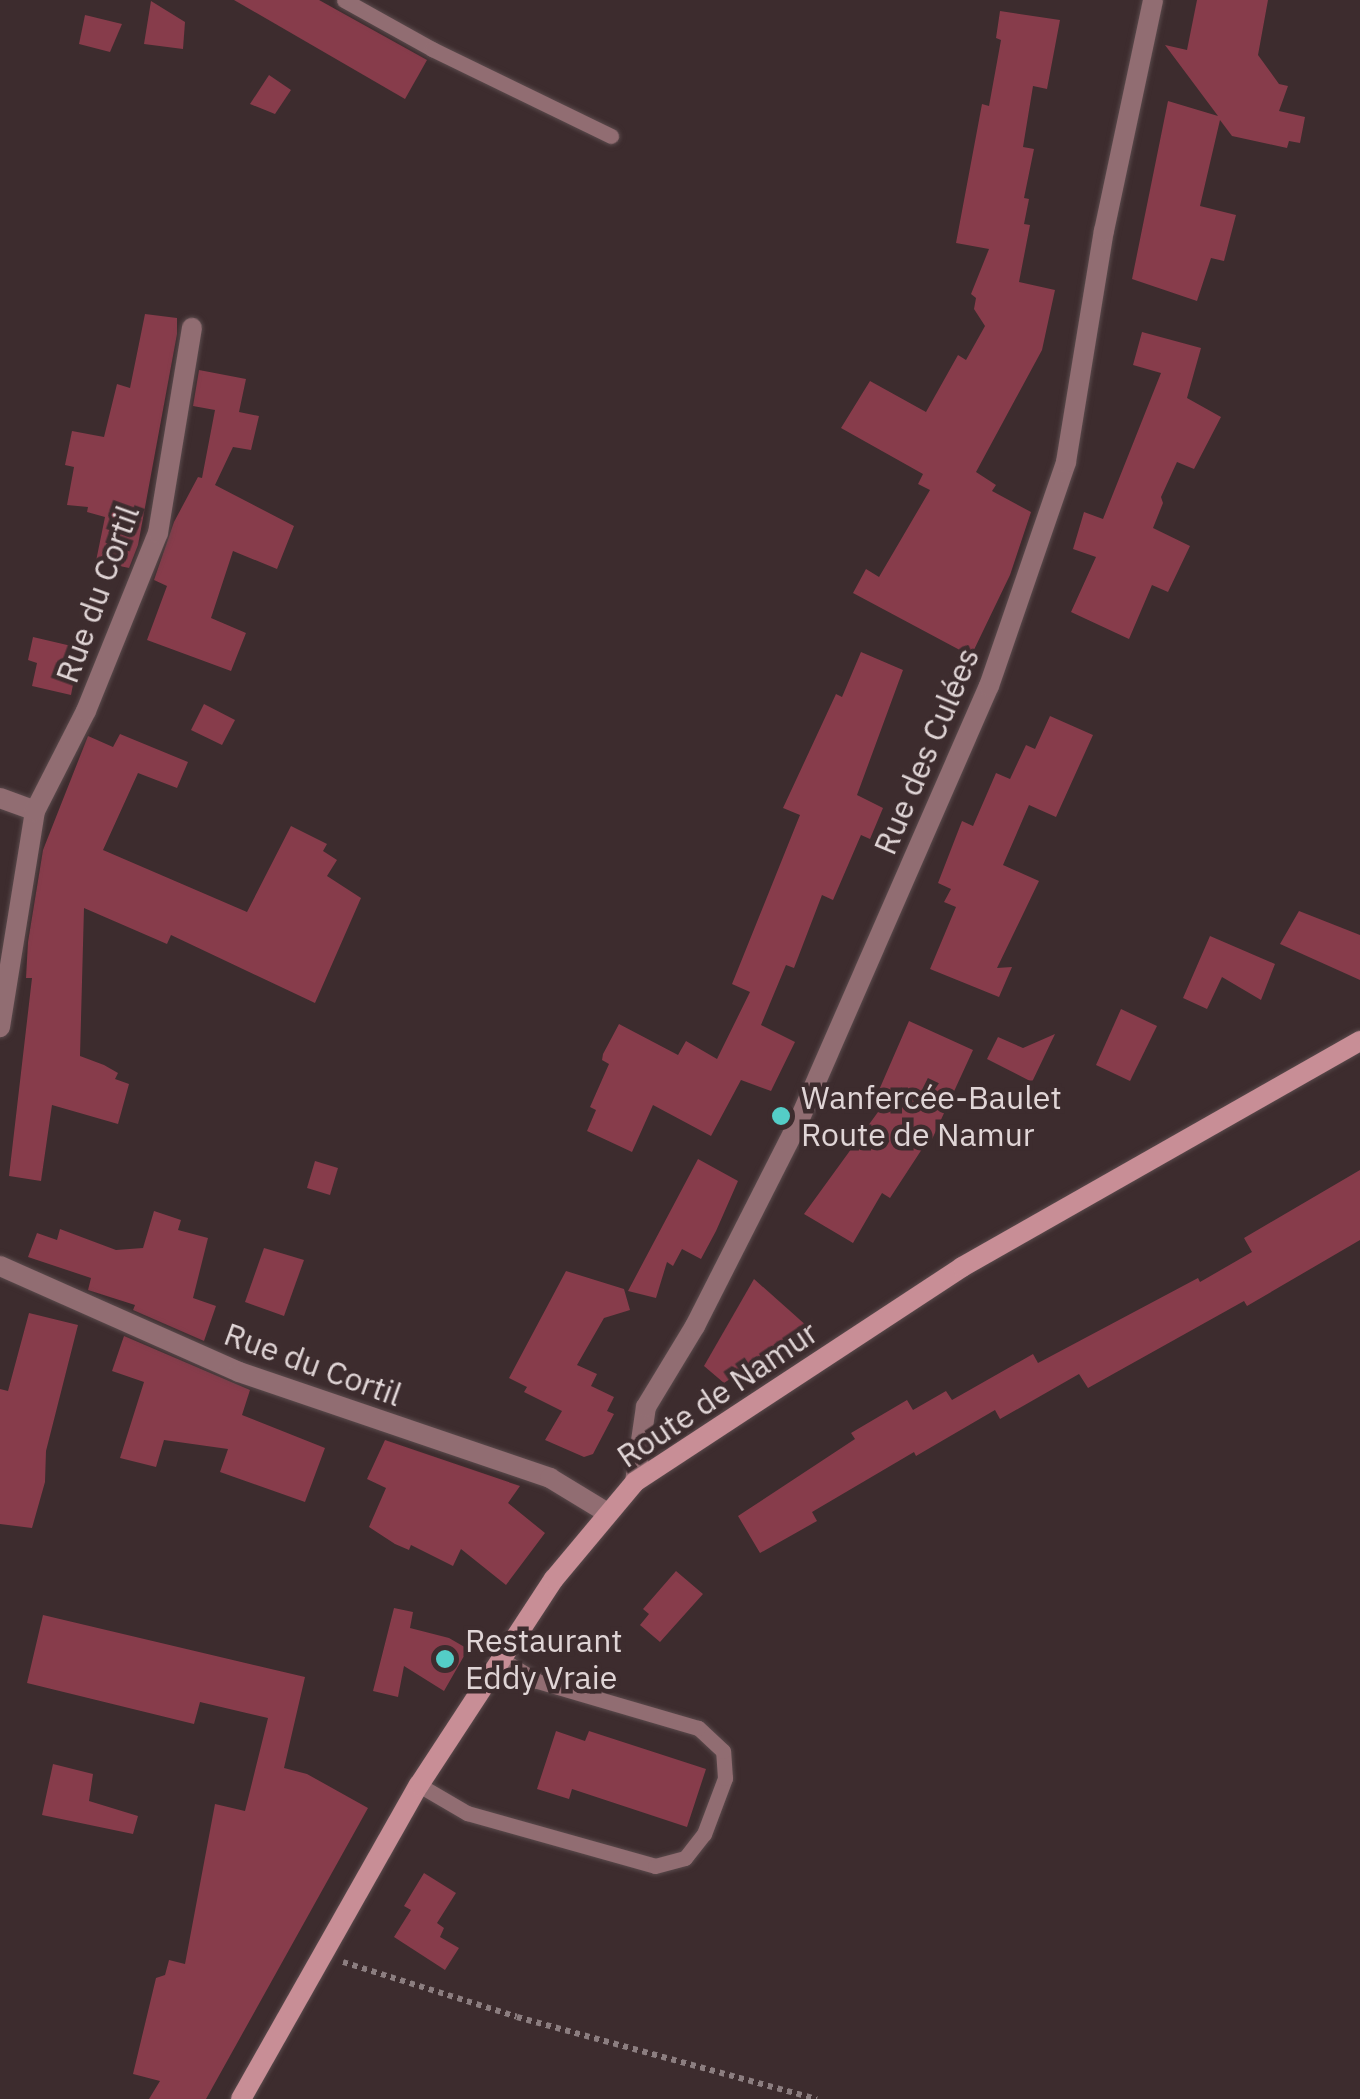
<!DOCTYPE html>
<meta charset="utf-8">
<style>
body{margin:0}
#map{position:relative;width:1360px;height:2099px;overflow:hidden;background:#3d2c2e;font-family:"IBM Plex Sans",sans-serif}
div>[style]{position:absolute}
.building>*{inset:0;background:#873c4b}
.path>*{height:6px;margin-top:-3px;transform-origin:0;background:repeating-linear-gradient(90deg,#8c7e80 0 5px,transparent 0 10px)}
.roads{filter:drop-shadow(0 0 2px #5a4a4c) drop-shadow(0 0 2px #5a4a4c)}
.service>*{height:15px;margin:-7.5px;padding:0 7.5px;transform-origin:7.5px;border-radius:7.5px;background:#916d72}
.minor>*{height:20px;margin:-10px;padding:0 10px;transform-origin:10px;border-radius:10px;background:#916d72}
.secondary>*{height:20px;margin:-10px;padding:0 10px;transform-origin:10px;border-radius:10px;background:#c88e96}
.dots>*{width:28px;height:28px;translate:-50% -50%;box-sizing:border-box;border:5px solid #3d2c2e;border-radius:50%}
span{translate:-50% -50%;white-space:nowrap;text-align:center;line-height:1.15;-webkit-text-stroke:9px #3d2c2e;paint-order:stroke}
.street-label{font-size:32px;color:#e0d5d6}
.poi-label{font-size:32px;color:#e0d5d6}
.left{translate:0 -50%;text-align:left}
</style>
<div id="map">
<div class="building">
<i style="clip-path:polygon(234px 0,319px 0,427px 60px,405px 99px)"></i>
<i style="clip-path:polygon(1197px 0,1268px 0,1258px 55px,1279px 84px,1288px 86px,1279px 111px,1305px 117px,1300px 143px,1289px 141px,1287px 148px,1232px 136px,1220px 120px,1200px 206px,1236px 215px,1224px 261px,1211px 258px,1197px 301px,1132px 279px,1168px 101px,1218px 116px,1165px 45px,1187px 50px)"></i>
<i style="clip-path:polygon(151px 1px,185px 22px,183px 49px,144px 44px)"></i>
<i style="clip-path:polygon(1000px 11px,1060px 20px,1047px 89px,1033px 86px,1023px 147px,1034px 149px,1024px 198px,1029px 199px,1024px 224px,1030px 225px,1019px 282px,1055px 290px,1042px 350px,976px 472px,996px 485px,992px 491px,1031px 512px,1010px 575px,971px 656px,853px 593px,866px 569px,879px 577px,930px 490px,918px 484px,923px 474px,841px 428px,870px 381px,926px 412px,958px 355px,966px 360px,985px 326px,974px 309px,976px 298px,971px 294px,989px 249px,956px 243px,982px 104px,989px 106px,1001px 40px,996px 38px)"></i>
<i style="clip-path:polygon(85px 15px,122px 24px,110px 52px,79px 44px)"></i>
<i style="clip-path:polygon(269px 75px,291px 90px,275px 114px,250px 104px)"></i>
<i style="clip-path:polygon(145px 314px,177px 318px,177px 334px,138px 545px,129px 568px,96px 561px,105px 517px,87px 512px,88px 507px,67px 505px,74px 467px,65px 465px,72px 431px,104px 437px,117px 384px,130px 388px)"></i>
<i style="clip-path:polygon(1142px 332px,1201px 348px,1187px 398px,1221px 417px,1194px 469px,1177px 462px,1161px 497px,1163px 503px,1153px 528px,1190px 546px,1168px 592px,1152px 585px,1129px 639px,1071px 612px,1096px 557px,1073px 549px,1084px 512px,1103px 519px,1161px 373px,1133px 365px)"></i>
<i style="clip-path:polygon(199px 370px,246px 379px,239px 412px,259px 416px,251px 450px,233px 447px,215px 485px,294px 526px,277px 569px,233px 551px,211px 618px,246px 633px,231px 671px,147px 640px,167px 586px,154px 580px,174px 522px,198px 477px,202px 478px,215px 410px,193px 406px)"></i>
<i style="clip-path:polygon(33px 637px,80px 648px,71px 695px,32px 686px,37px 663px,28px 660px)"></i>
<i style="clip-path:polygon(861px 652px,903px 670px,857px 795px,883px 808px,870px 839px,861px 835px,833px 900px,822px 895px,794px 968px,786px 965px,761px 1025px,795px 1042px,771px 1091px,741px 1080px,711px 1136px,653px 1105px,632px 1152px,587px 1131px,596px 1110px,590px 1107px,609px 1064px,602px 1060px,603px 1054px,619px 1024px,678px 1055px,686px 1041px,717px 1059px,750px 992px,732px 984px,800px 815px,783px 808px,836px 694px,842px 697px)"></i>
<i style="clip-path:polygon(204px 704px,235px 720px,222px 745px,191px 730px)"></i>
<i style="clip-path:polygon(1050px 716px,1093px 735px,1056px 817px,1029px 805px,1003px 865px,1039px 881px,997px 968px,1012px 967px,999px 997px,930px 969px,956px 907px,944px 902px,951px 889px,938px 883px,962px 821px,973px 826px,996px 773px,1010px 779px,1026px 745px,1035px 749px)"></i>
<i style="clip-path:polygon(120px 734px,188px 762px,177px 788px,138px 773px,103px 850px,247px 912px,291px 826px,327px 844px,323px 851px,337px 860px,327px 876px,361px 898px,315px 1003px,171px 935px,167px 944px,84px 908px,80px 1056px,104px 1065px,118px 1073px,115px 1079px,129px 1084px,118px 1124px,52px 1105px,41px 1181px,9px 1176px,32px 978px,26px 978px,28px 942px,43px 850px,88px 736px,113px 747px)"></i>
<i style="clip-path:polygon(1299px 911px,1360px 935px,1360px 980px,1280px 944px)"></i>
<i style="clip-path:polygon(1210px 936px,1275px 964px,1261px 1000px,1222px 977px,1207px 1009px,1183px 998px)"></i>
<i style="clip-path:polygon(1121px 1009px,1157px 1026px,1130px 1081px,1096px 1065px)"></i>
<i style="clip-path:polygon(909px 1021px,973px 1050px,928px 1148px,924px 1146px,890px 1198px,882px 1193px,853px 1243px,804px 1214px,886px 1101px,876px 1097px)"></i>
<i style="clip-path:polygon(1055px 1034px,1032px 1082px,987px 1059px,998px 1037px,1023px 1048px)"></i>
<i style="clip-path:polygon(698px 1159px,738px 1181px,716px 1231px,701px 1259px,682px 1249px,673px 1266px,667px 1262px,656px 1298px,628px 1291px)"></i>
<i style="clip-path:polygon(315px 1161px,338px 1168px,330px 1195px,307px 1188px)"></i>
<i style="clip-path:polygon(1360px 1170px,1360px 1240px,1247px 1306px,1244px 1301px,1088px 1388px,1079px 1374px,1000px 1419px,995px 1410px,916px 1456px,914px 1452px,812px 1512px,817px 1521px,760px 1553px,738px 1516px,855px 1439px,851px 1433px,907px 1400px,913px 1410px,946px 1391px,952px 1400px,1033px 1354px,1038px 1363px,1198px 1278px,1200px 1282px,1252px 1252px,1244px 1238px)"></i>
<i style="clip-path:polygon(154px 1211px,181px 1220px,178px 1230px,208px 1238px,193px 1298px,216px 1306px,204px 1341px,133px 1310px,135px 1305px,88px 1290px,91px 1278px,28px 1257px,37px 1233px,57px 1240px,60px 1229px,116px 1250px,143px 1248px)"></i>
<i style="clip-path:polygon(264px 1248px,304px 1260px,284px 1316px,245px 1302px)"></i>
<i style="clip-path:polygon(566px 1271px,624px 1289px,630px 1310px,604px 1318px,577px 1365px,597px 1374px,591px 1386px,614px 1397px,607px 1411px,614px 1414px,593px 1454px,584px 1457px,545px 1440px,562px 1411px,524px 1392px,527px 1387px,509px 1378px)"></i>
<i style="clip-path:polygon(754px 1279px,808px 1327px,724px 1383px,704px 1366px)"></i>
<i style="clip-path:polygon(29px 1313px,78px 1325px,46px 1451px,45px 1482px,32px 1528px,0 1524px,0 1389px,8px 1391px)"></i>
<i style="clip-path:polygon(124px 1336px,250px 1390px,242px 1415px,325px 1448px,305px 1502px,220px 1472px,228px 1449px,164px 1440px,156px 1467px,120px 1458px,144px 1382px,112px 1371px)"></i>
<i style="clip-path:polygon(385px 1440px,520px 1486px,508px 1503px,545px 1533px,506px 1585px,461px 1549px,453px 1566px,411px 1545px,409px 1550px,395px 1544px,369px 1527px,386px 1488px,367px 1479px)"></i>
<i style="clip-path:polygon(676px 1571px,703px 1594px,660px 1642px,640px 1625px,649px 1614px,643px 1609px)"></i>
<i style="clip-path:polygon(394px 1608px,413px 1612px,410px 1628px,449px 1638px,468px 1649px,444px 1691px,404px 1666px,398px 1697px,373px 1691px)"></i>
<i style="clip-path:polygon(43px 1615px,305px 1677px,284px 1768px,307px 1774px,368px 1808px,206px 2099px,149px 2099px,160px 2081px,133px 2074px,156px 1978px,165px 1975px,169px 1960px,185px 1964px,215px 1804px,245px 1811px,268px 1718px,200px 1702px,194px 1724px,27px 1683px)"></i>
<i style="clip-path:polygon(556px 1731px,585px 1741px,589px 1731px,706px 1769px,687px 1827px,572px 1789px,569px 1799px,537px 1789px)"></i>
<i style="clip-path:polygon(53px 1764px,93px 1774px,89px 1801px,138px 1816px,133px 1834px,42px 1815px)"></i>
<i style="clip-path:polygon(424px 1873px,456px 1893px,437px 1923px,444px 1928px,440px 1937px,459px 1948px,445px 1970px,394px 1937px,411px 1910px,404px 1906px)"></i>
</div>
<div class="path">
<i style="left:343px;top:1962px;width:182px;rotate:17.5deg"></i>
<i style="left:517px;top:2017px;width:311px;rotate:15.3deg"></i>
</div>
<div class="roads">
<div class="service">
<i style="left:344px;top:0;width:101px;rotate:29.1deg"></i>
<i style="left:432px;top:49px;width:199px;rotate:25.9deg"></i>
<i style="left:419px;top:1785px;width:56px;rotate:30.3deg"></i>
<i style="left:467px;top:1813px;width:195px;rotate:15.7deg"></i>
<i style="left:655px;top:1866px;width:31px;rotate:-15deg"></i>
<i style="left:685px;top:1858px;width:31px;rotate:-52deg"></i>
<i style="left:704px;top:1834px;width:60px;rotate:-69.4deg"></i>
<i style="left:725px;top:1778px;width:27px;rotate:-94deg"></i>
<i style="left:723px;top:1751px;width:34px;rotate:-137deg"></i>
<i style="left:698px;top:1728px;width:168px;rotate:-163.7deg"></i>
<i style="left:537px;top:1681px;width:42px;rotate:-148.6deg"></i>
</div>
<div class="minor">
<i style="left:0;top:798px;width:37px;rotate:20deg"></i>
<i style="left:35px;top:811px;width:219px;rotate:99.2deg"></i>
<i style="left:35px;top:811px;width:112px;rotate:-63deg"></i>
<i style="left:86px;top:711px;width:192px;rotate:-68deg"></i>
<i style="left:158px;top:533px;width:208px;rotate:-80.6deg"></i>
<i style="left:0;top:1266px;width:261px;rotate:23.9deg"></i>
<i style="left:239px;top:1372px;width:329px;rotate:18.8deg"></i>
<i style="left:550px;top:1478px;width:66px;rotate:31.3deg"></i>
<i style="left:635px;top:1482px;width:76px;rotate:-81.7deg"></i>
<i style="left:646px;top:1407px;width:95px;rotate:-58.8deg"></i>
<i style="left:695px;top:1326px;width:225px;rotate:-63.1deg"></i>
<i style="left:797px;top:1125px;width:479px;rotate:-66.4deg"></i>
<i style="left:989px;top:686px;width:237px;rotate:-71deg"></i>
<i style="left:1066px;top:462px;width:234px;rotate:-80.7deg"></i>
<i style="left:1104px;top:231px;width:236px;rotate:-78deg"></i>
</div>
<div class="secondary">
<i style="left:241px;top:2099px;width:361px;rotate:-60.5deg"></i>
<i style="left:419px;top:1785px;width:246px;rotate:-56.8deg"></i>
<i style="left:554px;top:1579px;width:126px;rotate:-50.1deg"></i>
<i style="left:635px;top:1482px;width:391px;rotate:-33.3deg"></i>
<i style="left:962px;top:1267px;width:458px;rotate:-29.6deg"></i>
</div>
</div>
<div class="dots">
<i style="left:781px;top:1116px;background:#54cdc7"></i>
<i style="left:445px;top:1659px;background:#54cdc7"></i>
</div>
<div class="street-label">
<span style="left:97px;top:594px;rotate:-70deg">Rue du Cortil</span>
<span style="left:926px;top:751px;rotate:-67deg">Rue des Culées</span>
<span style="left:313px;top:1364px;rotate:20deg">Rue du Cortil</span>
<span style="left:717px;top:1394px;rotate:-34deg">Route de Namur</span>
</div>
<div class="poi-label">
<span class="left" style="left:801px;top:1116px">Wanfercée-Baulet<br>Route de Namur</span>
<span class="left" style="left:465px;top:1659px">Restaurant<br>Eddy Vraie</span>
</div>
</div>
